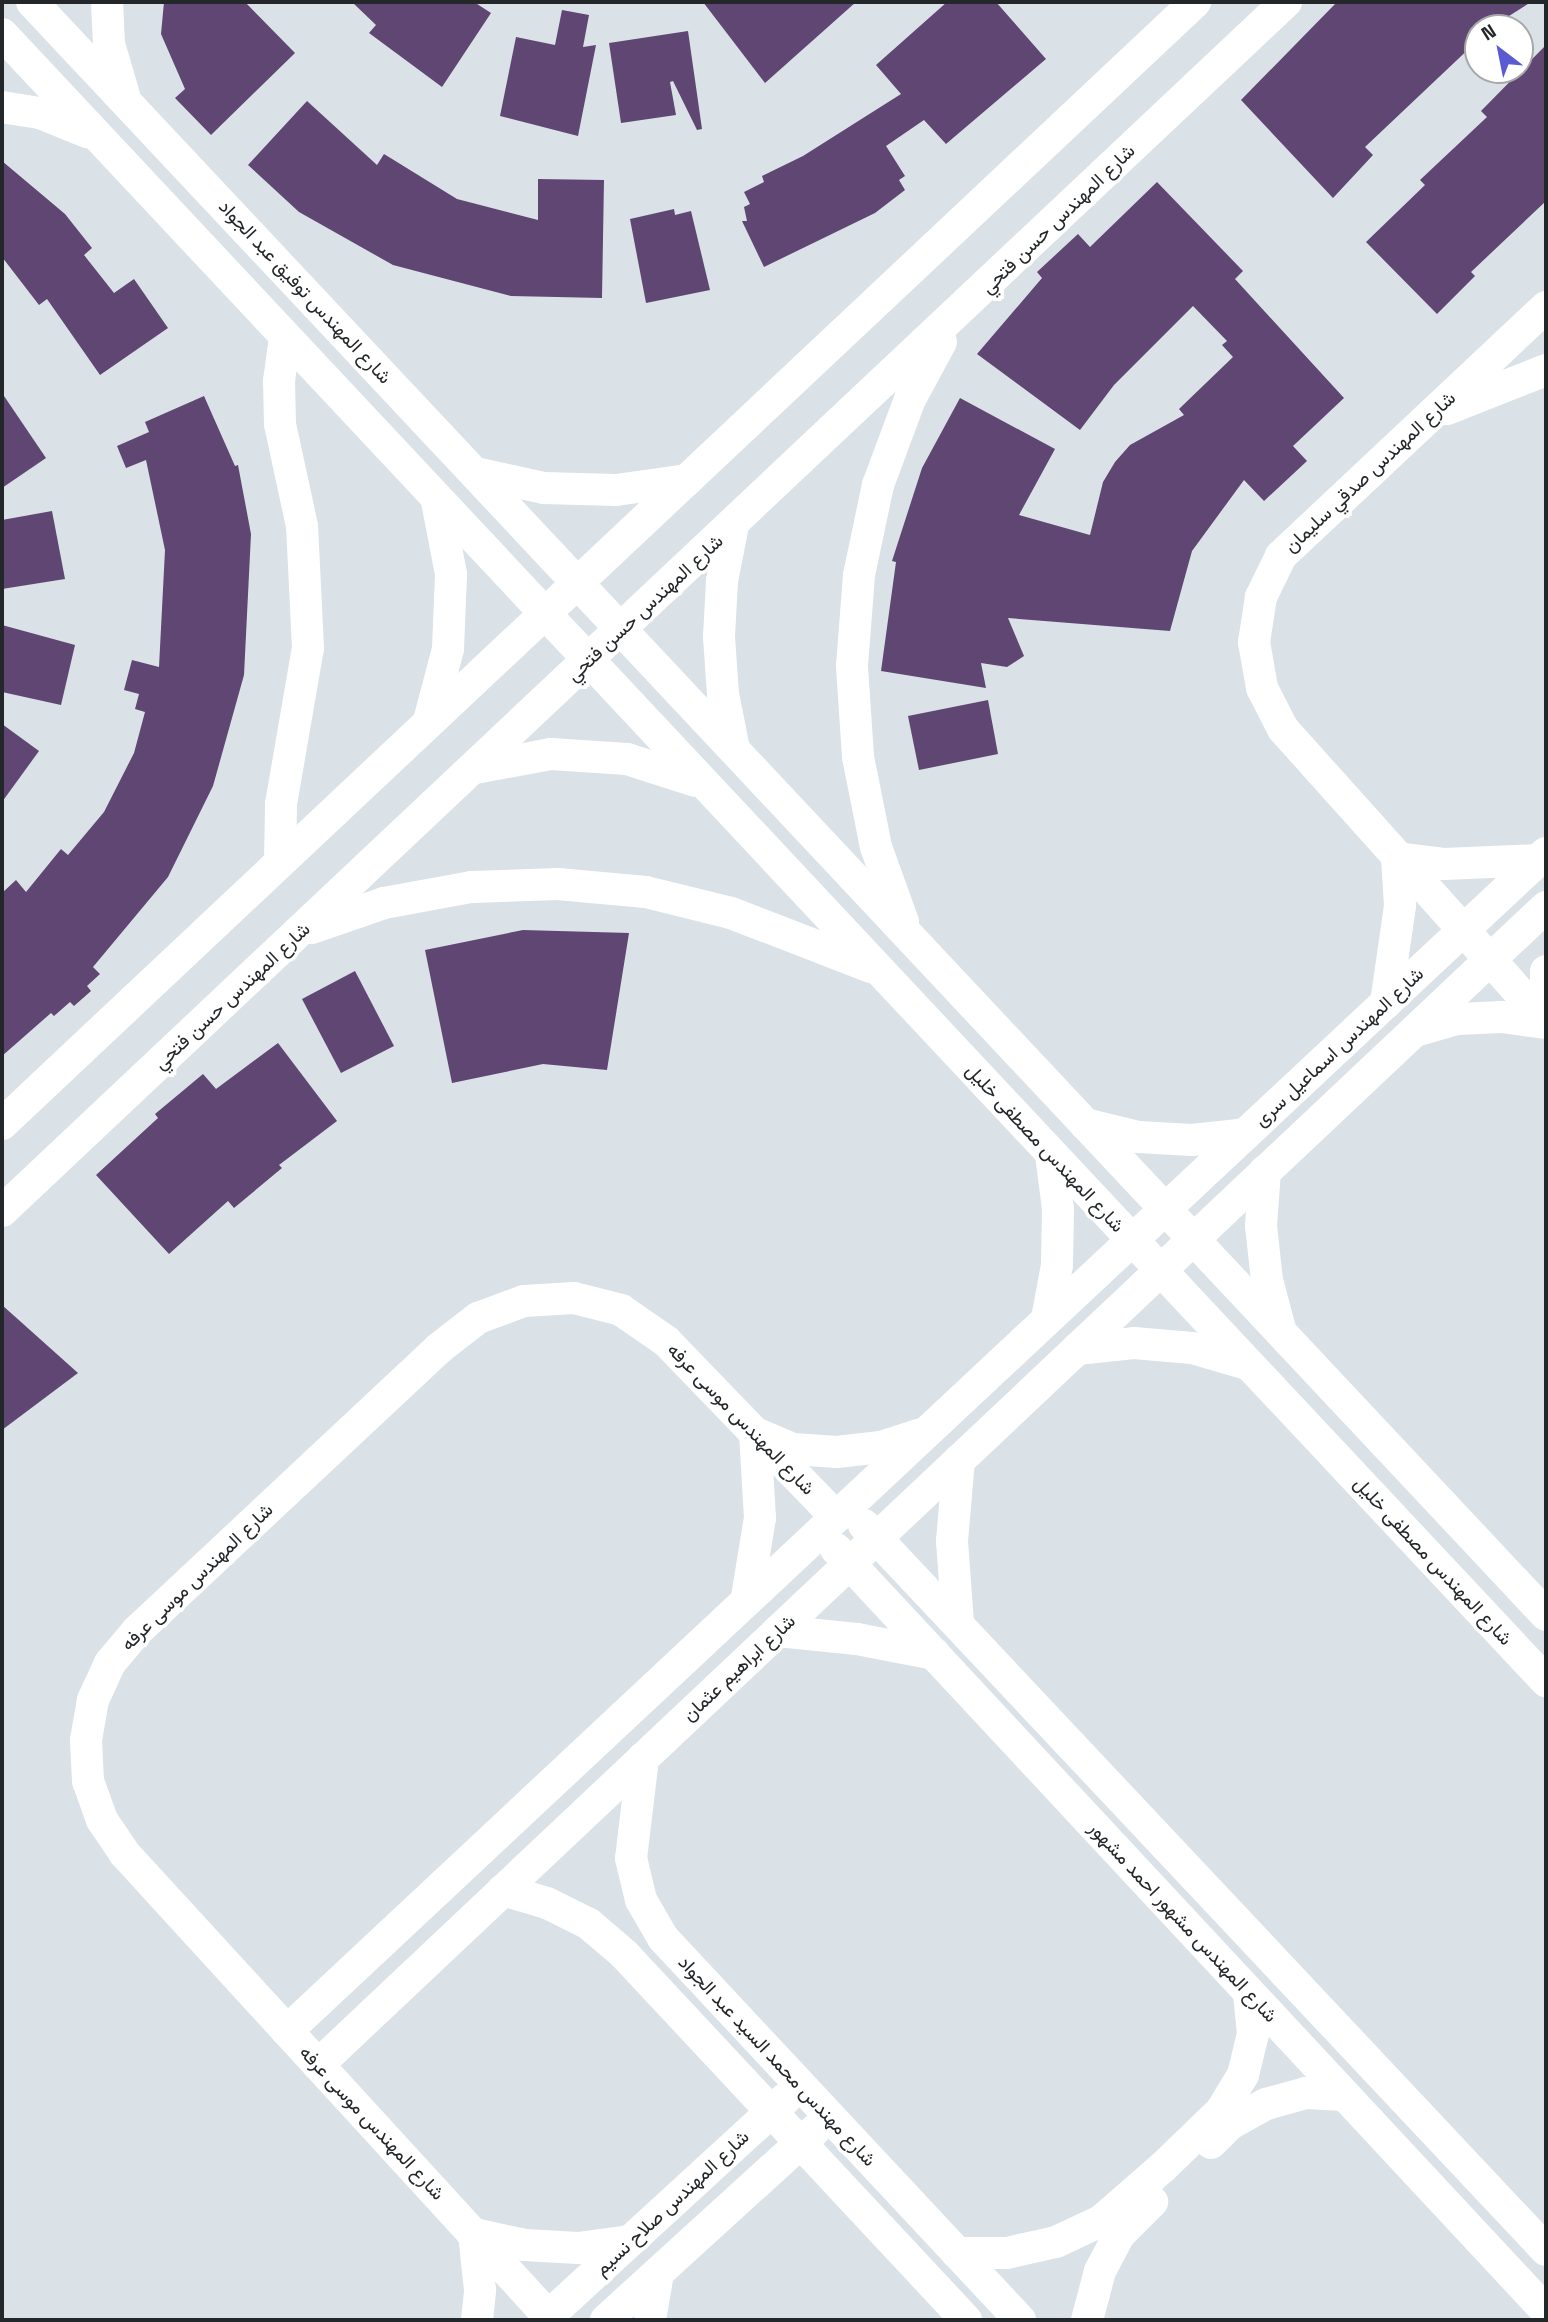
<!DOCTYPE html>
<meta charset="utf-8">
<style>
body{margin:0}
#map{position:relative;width:1548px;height:2322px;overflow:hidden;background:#dae1e7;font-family:"Space Grotesk",Vazirmatn,sans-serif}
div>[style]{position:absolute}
.building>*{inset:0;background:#5f4673}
.street>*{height:32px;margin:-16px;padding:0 16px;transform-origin:16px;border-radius:16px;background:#fff}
span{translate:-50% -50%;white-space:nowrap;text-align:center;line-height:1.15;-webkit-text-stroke:7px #fff;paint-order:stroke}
.street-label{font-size:19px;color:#242729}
.frame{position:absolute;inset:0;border:4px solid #242729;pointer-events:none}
.north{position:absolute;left:1464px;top:14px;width:70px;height:70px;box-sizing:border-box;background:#fff;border:2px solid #a7a9a9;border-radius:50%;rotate:328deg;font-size:19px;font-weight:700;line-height:28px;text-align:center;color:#242729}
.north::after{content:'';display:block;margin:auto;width:24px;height:32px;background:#5a5bd3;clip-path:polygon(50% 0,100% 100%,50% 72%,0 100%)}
</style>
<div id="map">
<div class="building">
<i style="clip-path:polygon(164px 2px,245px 2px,295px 53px,211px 135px,175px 98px,185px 89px,161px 34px)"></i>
<i style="clip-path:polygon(352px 2px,474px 2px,491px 13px,442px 87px,369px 33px,376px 25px)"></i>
<i style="clip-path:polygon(703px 2px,856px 2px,765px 83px)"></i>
<i style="clip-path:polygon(947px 2px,996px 2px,1046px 59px,946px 144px,924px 120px,886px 146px,905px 176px,899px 180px,905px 190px,875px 213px,764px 267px,742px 221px,747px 221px,744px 207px,750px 204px,744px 192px,764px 182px,762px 176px,803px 156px,901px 94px,876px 65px)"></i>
<i style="clip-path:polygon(1337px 2px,1531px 2px,1490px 28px,1478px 28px,1478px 36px,1471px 40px,1475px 43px,1365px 147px,1373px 155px,1333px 198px,1241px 100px)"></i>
<i style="clip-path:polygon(562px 10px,589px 15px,583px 47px,596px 45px,578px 136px,500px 116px,516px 37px,555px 45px)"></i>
<i style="clip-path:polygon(688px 31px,702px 129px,697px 130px,673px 81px,670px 82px,676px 115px,621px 123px,609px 43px)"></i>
<i style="clip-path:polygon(1546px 45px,1546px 201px,1471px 272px,1475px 276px,1437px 314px,1366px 242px,1425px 185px,1420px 180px,1487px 117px,1481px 111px)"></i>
<i style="clip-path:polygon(307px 101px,377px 165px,384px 154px,457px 199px,538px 220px,538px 179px,604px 180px,602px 298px,511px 296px,393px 265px,299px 212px,248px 165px)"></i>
<i style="clip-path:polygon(2px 161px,65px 214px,92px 248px,84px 255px,114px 293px,134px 279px,168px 328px,100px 375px,47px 299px,39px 305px,2px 257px)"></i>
<i style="clip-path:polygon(1157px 182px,1243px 271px,1235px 279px,1344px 398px,1293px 446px,1307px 461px,1264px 501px,1244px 480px,1192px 551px,1170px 631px,1008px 618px,1024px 656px,1007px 667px,981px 663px,986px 688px,881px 671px,896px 562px,892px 561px,922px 468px,960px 398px,1055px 449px,1019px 515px,1090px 535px,1103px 482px,1115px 462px,1130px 445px,1184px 415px,1179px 409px,1233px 357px,1222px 345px,1227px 341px,1193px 306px,1114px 385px,1080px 430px,977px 354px,1042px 278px,1037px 272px,1078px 234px,1090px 247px)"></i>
<i style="clip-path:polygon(674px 209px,675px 215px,691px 211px,710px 290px,646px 303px,630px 219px)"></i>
<i style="clip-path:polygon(2px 393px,46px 458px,2px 488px)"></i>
<i style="clip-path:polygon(204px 396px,235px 466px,238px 465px,251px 534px,244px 675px,213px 786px,168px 877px,93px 967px,100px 974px,87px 986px,91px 991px,74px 1006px,70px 1002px,54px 1016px,51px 1013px,2px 1056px,2px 893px,16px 880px,26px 892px,61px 849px,68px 855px,104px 812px,134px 753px,145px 712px,135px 709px,139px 694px,124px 690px,132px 660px,159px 667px,165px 550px,146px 460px,126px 468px,117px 446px,149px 432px,145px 422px)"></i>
<i style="clip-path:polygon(52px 511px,65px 579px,2px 589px,2px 520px)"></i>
<i style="clip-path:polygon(2px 625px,75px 645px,61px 705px,2px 692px)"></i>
<i style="clip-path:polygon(988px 700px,998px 754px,919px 770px,908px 716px)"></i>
<i style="clip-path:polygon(2px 724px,39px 751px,2px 802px)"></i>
<i style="clip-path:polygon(523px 930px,629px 933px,607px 1070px,543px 1064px,452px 1083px,425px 950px)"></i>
<i style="clip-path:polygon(355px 971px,394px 1046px,341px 1073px,302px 999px)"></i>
<i style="clip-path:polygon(278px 1043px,337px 1121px,279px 1165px,282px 1168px,234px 1208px,228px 1201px,169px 1254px,96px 1175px,158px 1118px,155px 1114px,203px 1074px,216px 1089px)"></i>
<i style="clip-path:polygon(2px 1305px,78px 1373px,2px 1430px)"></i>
</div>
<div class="street">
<i style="left:32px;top:2px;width:2212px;rotate:46.81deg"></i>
<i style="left:107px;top:2px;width:42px;rotate:87.3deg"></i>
<i style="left:109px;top:44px;width:53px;rotate:73.6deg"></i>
<i style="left:2px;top:34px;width:2258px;rotate:46.85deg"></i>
<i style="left:2px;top:107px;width:38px;rotate:9deg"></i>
<i style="left:40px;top:113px;width:51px;rotate:22deg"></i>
<i style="left:1546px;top:307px;width:364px;rotate:136.8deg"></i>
<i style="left:1281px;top:556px;width:46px;rotate:116deg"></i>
<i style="left:1261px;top:597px;width:46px;rotate:98.8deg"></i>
<i style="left:1254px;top:642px;width:47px;rotate:80.1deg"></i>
<i style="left:1262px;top:688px;width:46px;rotate:62.9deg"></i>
<i style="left:1283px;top:729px;width:394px;rotate:48.1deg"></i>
<i style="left:1447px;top:409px;width:106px;rotate:-21.5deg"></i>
<i style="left:475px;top:473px;width:71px;rotate:12.3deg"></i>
<i style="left:544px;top:488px;width:72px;rotate:1.6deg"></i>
<i style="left:616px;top:490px;width:72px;rotate:-8deg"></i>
<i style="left:733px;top:525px;width:57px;rotate:101.1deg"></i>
<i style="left:722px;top:581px;width:56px;rotate:93.1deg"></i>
<i style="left:719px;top:637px;width:57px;rotate:86deg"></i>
<i style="left:723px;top:694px;width:56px;rotate:78.7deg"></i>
<i style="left:429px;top:721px;width:74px;rotate:-75.2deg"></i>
<i style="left:448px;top:649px;width:75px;rotate:-87.7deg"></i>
<i style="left:451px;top:574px;width:74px;rotate:-100.9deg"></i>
<i style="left:475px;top:768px;width:77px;rotate:-10.4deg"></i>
<i style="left:551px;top:754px;width:76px;rotate:3.8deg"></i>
<i style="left:627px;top:759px;width:72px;rotate:17.7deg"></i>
<i style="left:280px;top:862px;width:58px;rotate:-89deg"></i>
<i style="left:281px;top:804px;width:158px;rotate:-80.2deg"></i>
<i style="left:308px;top:648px;width:122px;rotate:-92.8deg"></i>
<i style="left:302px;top:526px;width:104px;rotate:-102.2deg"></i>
<i style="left:280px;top:424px;width:43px;rotate:-91.3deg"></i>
<i style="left:279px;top:381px;width:43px;rotate:-82.1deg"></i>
<i style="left:903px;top:922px;width:80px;rotate:-109.8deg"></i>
<i style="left:876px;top:847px;width:92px;rotate:-101.3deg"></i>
<i style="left:858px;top:757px;width:91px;rotate:-93.8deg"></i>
<i style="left:852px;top:666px;width:91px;rotate:-85.6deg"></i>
<i style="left:859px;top:575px;width:92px;rotate:-78.1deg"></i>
<i style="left:878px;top:485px;width:92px;rotate:-69.6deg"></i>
<i style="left:910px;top:399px;width:65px;rotate:-61.5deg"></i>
<i style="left:312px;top:928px;width:76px;rotate:-19.1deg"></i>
<i style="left:384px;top:903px;width:88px;rotate:-10.4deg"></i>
<i style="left:471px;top:887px;width:87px;rotate:-2deg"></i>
<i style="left:558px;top:884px;width:88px;rotate:5.2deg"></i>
<i style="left:646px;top:892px;width:88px;rotate:13.9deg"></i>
<i style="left:731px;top:913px;width:150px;rotate:21.1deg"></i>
<i style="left:1546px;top:971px;width:28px;rotate:90deg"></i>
<i style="left:1386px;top:1003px;width:98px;rotate:-81.8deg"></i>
<i style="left:1400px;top:906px;width:48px;rotate:-93.6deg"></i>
<i style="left:1397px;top:858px;width:47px;rotate:7.3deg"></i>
<i style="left:1444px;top:864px;width:95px;rotate:-2.4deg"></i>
<i style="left:1418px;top:1030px;width:41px;rotate:-15.8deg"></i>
<i style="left:1457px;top:1019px;width:45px;rotate:-2.5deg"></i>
<i style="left:1502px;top:1017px;width:44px;rotate:7.8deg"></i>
<i style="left:2px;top:1124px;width:1638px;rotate:-43.24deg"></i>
<i style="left:1085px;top:1124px;width:55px;rotate:13.8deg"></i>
<i style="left:1138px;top:1137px;width:54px;rotate:3.2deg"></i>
<i style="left:1192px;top:1140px;width:54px;rotate:-6.3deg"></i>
<i style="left:1265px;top:1171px;width:55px;rotate:94.2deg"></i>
<i style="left:1261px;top:1226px;width:54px;rotate:83.7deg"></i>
<i style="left:1267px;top:1280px;width:51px;rotate:75.1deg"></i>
<i style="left:2px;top:1211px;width:1764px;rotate:-43.28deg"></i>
<i style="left:1047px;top:1319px;width:55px;rotate:-79.5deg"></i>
<i style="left:1057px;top:1265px;width:56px;rotate:-89deg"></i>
<i style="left:1058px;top:1209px;width:55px;rotate:-97.3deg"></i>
<i style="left:1077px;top:1349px;width:57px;rotate:-6deg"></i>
<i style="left:1134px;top:1343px;width:58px;rotate:4.9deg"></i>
<i style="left:1192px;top:1348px;width:57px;rotate:16.2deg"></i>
<i style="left:864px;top:1525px;width:995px;rotate:46.75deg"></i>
<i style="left:836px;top:1549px;width:1042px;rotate:47.02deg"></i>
<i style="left:747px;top:1597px;width:80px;rotate:-80.7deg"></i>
<i style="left:760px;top:1518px;width:85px;rotate:-93.4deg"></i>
<i style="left:755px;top:1433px;width:41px;rotate:22.8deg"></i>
<i style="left:793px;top:1449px;width:44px;rotate:3.9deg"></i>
<i style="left:837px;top:1452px;width:44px;rotate:-6.5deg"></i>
<i style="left:881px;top:1447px;width:40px;rotate:-18deg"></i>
<i style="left:958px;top:1623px;width:82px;rotate:-94.2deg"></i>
<i style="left:952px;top:1541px;width:81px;rotate:-85.1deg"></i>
<i style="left:778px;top:1631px;width:79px;rotate:5.8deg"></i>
<i style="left:857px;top:1639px;width:79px;rotate:10.9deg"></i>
<i style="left:643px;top:1758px;width:101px;rotate:96.8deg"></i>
<i style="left:631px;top:1858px;width:43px;rotate:76.6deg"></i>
<i style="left:641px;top:1900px;width:44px;rotate:59.9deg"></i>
<i style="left:663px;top:1938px;width:523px;rotate:46.94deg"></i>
<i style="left:503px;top:1890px;width:46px;rotate:16.5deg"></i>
<i style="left:547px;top:1903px;width:47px;rotate:26.6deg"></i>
<i style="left:589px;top:1924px;width:46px;rotate:40.6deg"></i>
<i style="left:624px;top:1954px;width:501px;rotate:46.94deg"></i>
<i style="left:287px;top:2031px;width:1724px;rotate:-43.1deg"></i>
<i style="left:318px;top:2065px;width:1688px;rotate:-43.32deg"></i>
<i style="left:1211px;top:2143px;width:27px;rotate:-45deg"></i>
<i style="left:1230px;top:2124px;width:41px;rotate:-29.1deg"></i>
<i style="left:1266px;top:2104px;width:41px;rotate:-15.4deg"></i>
<i style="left:1306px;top:2093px;width:38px;rotate:3deg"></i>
<i style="left:957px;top:2253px;width:50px"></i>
<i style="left:1007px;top:2253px;width:50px;rotate:-12.7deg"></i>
<i style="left:1056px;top:2242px;width:50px;rotate:-25deg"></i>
<i style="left:1101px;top:2221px;width:82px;rotate:-41.1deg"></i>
<i style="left:1163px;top:2167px;width:81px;rotate:-44deg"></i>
<i style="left:1221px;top:2111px;width:42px;rotate:-58.6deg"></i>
<i style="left:1243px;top:2075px;width:42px;rotate:-76.3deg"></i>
<i style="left:1253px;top:2034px;width:40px;rotate:-95.7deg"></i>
<i style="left:477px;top:2320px;width:30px;rotate:-84deg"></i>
<i style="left:480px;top:2290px;width:56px;rotate:-96.1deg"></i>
<i style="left:474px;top:2234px;width:52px;rotate:12.2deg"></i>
<i style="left:525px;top:2245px;width:53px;rotate:3.2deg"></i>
<i style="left:578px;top:2248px;width:52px;rotate:-7.7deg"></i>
<i style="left:544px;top:2320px;width:328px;rotate:-42.5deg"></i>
<i style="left:552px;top:2320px;width:632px;rotate:-132.5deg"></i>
<i style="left:125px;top:1854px;width:41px;rotate:-124.1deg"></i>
<i style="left:102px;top:1820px;width:41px;rotate:-109.7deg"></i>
<i style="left:88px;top:1781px;width:41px;rotate:-92.8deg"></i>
<i style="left:86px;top:1740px;width:41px;rotate:-80.1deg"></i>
<i style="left:93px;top:1700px;width:41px;rotate:-65.3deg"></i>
<i style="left:110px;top:1663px;width:42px;rotate:-49.8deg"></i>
<i style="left:137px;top:1631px;width:412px;rotate:-43.1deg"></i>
<i style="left:438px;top:1349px;width:51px;rotate:-37.8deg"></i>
<i style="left:478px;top:1318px;width:49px;rotate:-20.3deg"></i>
<i style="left:524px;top:1301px;width:50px;rotate:-3.4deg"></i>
<i style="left:574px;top:1298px;width:49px;rotate:14.3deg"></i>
<i style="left:621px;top:1310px;width:55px;rotate:34.6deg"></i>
<i style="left:666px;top:1341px;width:245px;rotate:46deg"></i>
<i style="left:606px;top:2320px;width:282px;rotate:-42.3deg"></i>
<i style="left:650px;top:2320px;width:48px;rotate:-80.3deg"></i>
<i style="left:1087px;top:2320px;width:51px;rotate:-75.1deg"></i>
<i style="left:1100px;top:2271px;width:41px;rotate:-62.2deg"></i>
<i style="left:1119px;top:2235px;width:47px;rotate:-45deg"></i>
</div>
<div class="street-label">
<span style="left:1058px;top:219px;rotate:-44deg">شارع المهندس حسن فتحي</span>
<span style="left:305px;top:292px;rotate:47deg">شارع المهندس توفيق عبد الجواد</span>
<span style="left:1370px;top:472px;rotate:-43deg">شارع المهندس صدقي سليمان</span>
<span style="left:645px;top:608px;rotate:-43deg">شارع المهندس حسن فتحي</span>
<span style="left:232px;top:996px;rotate:-43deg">شارع المهندس حسن فتحي</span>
<span style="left:1339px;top:1047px;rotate:-43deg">شارع المهندس اسماعيل سرى</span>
<span style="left:1045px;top:1148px;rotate:47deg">شارع المهندس مصطفى خليل</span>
<span style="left:741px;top:1419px;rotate:46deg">شارع المهندس موسى عرفه</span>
<span style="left:1433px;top:1561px;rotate:47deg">شارع المهندس مصطفى خليل</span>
<span style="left:197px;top:1577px;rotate:-44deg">شارع المهندس موسى عرفه</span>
<span style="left:739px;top:1668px;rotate:-43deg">شارع ابراهيم عثمان</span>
<span style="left:1183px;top:1922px;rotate:47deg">شارع المهندس مشهور احمد مشهور</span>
<span style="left:777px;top:2061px;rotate:47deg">شارع مهندس محمد السيد عبد الجواد</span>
<span style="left:372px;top:2123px;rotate:47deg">شارع المهندس موسى عرفه</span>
<span style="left:672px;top:2203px;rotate:-43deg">شارع المهندس صلاح نسيم</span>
</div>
<div class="frame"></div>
<div class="north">N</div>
</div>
